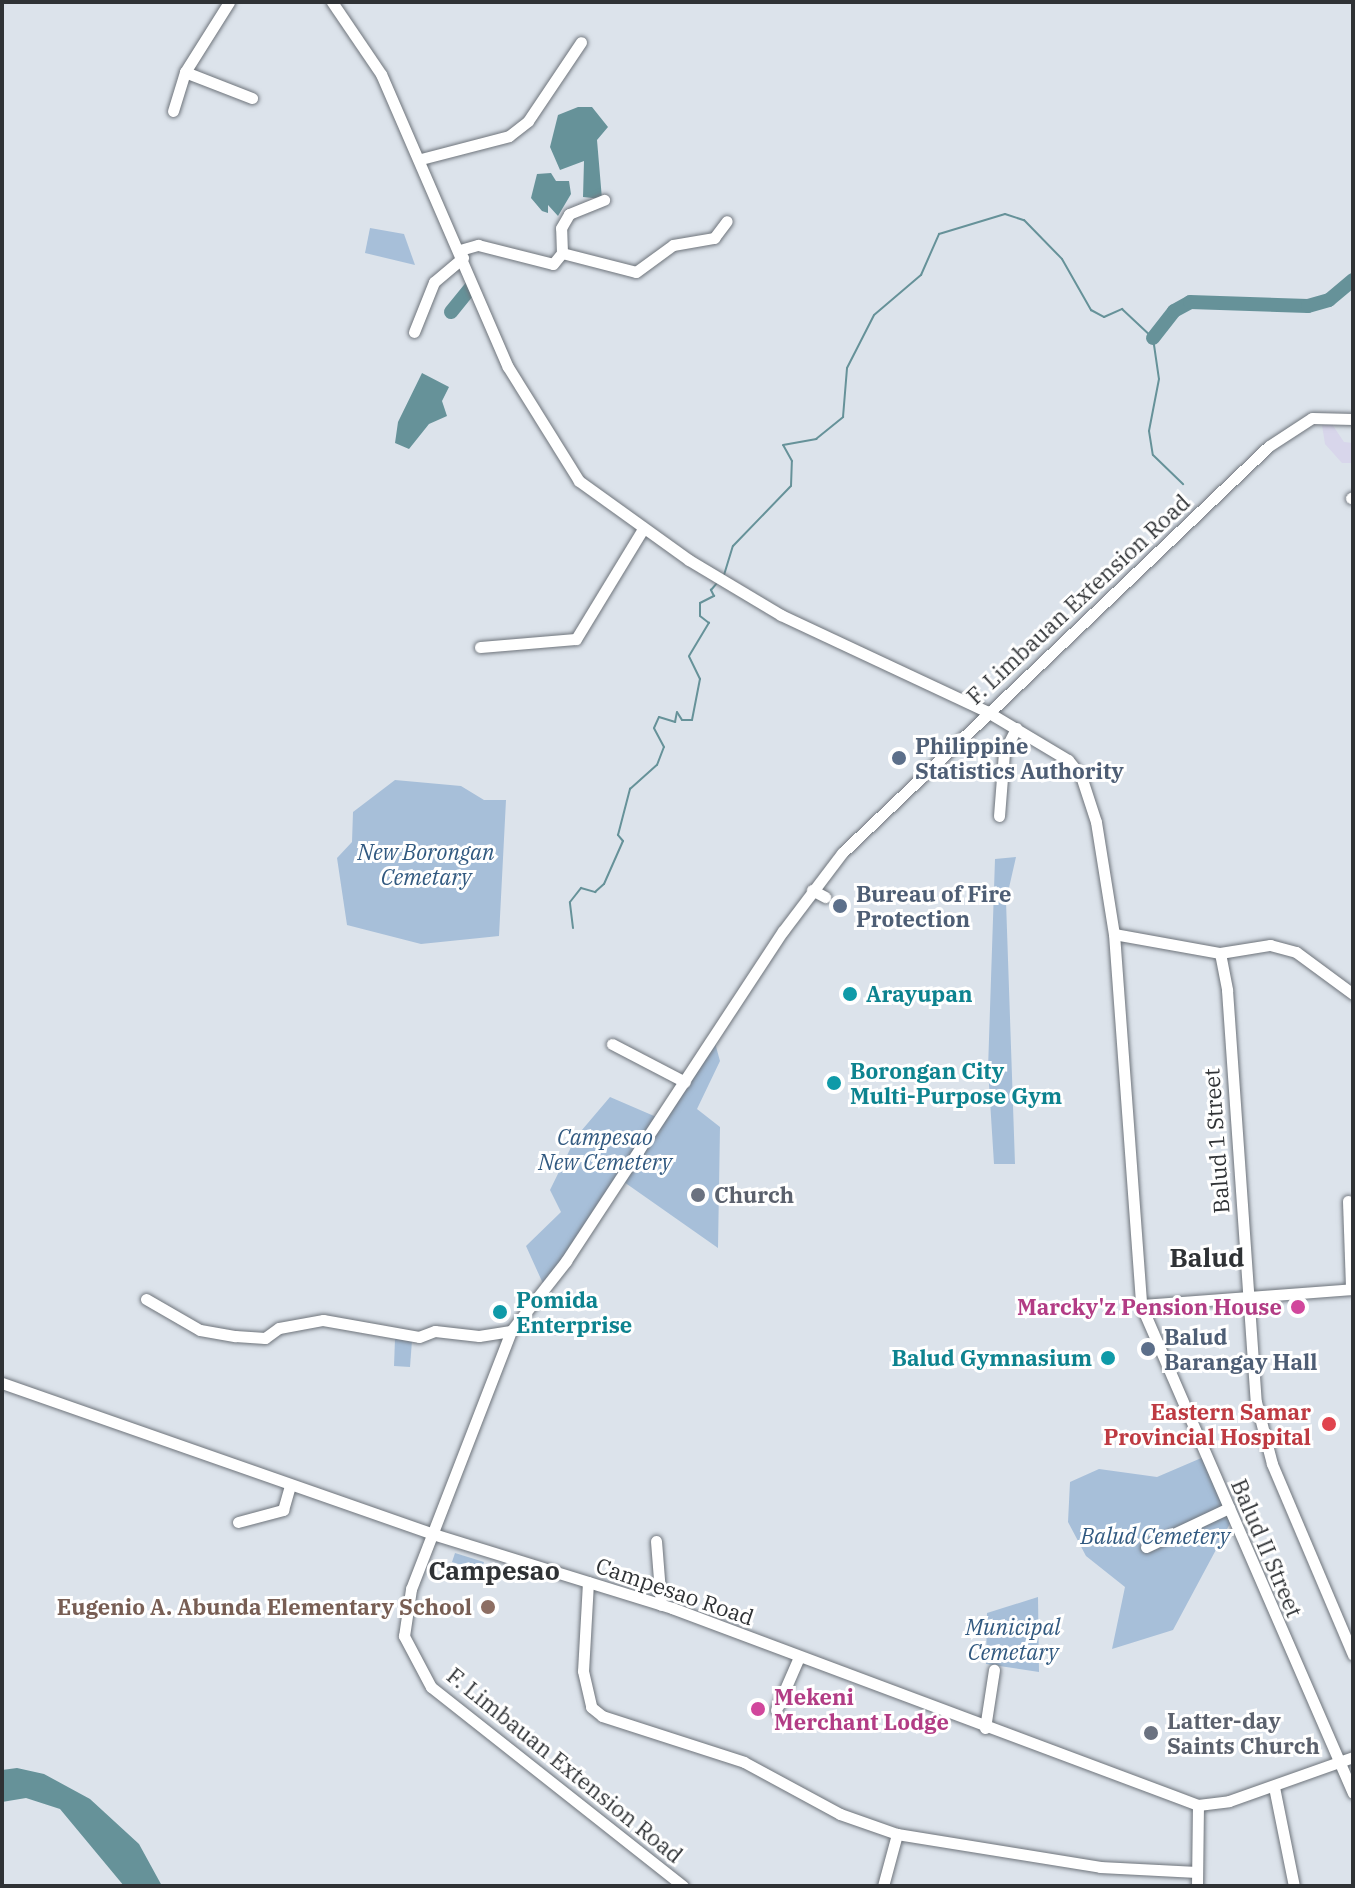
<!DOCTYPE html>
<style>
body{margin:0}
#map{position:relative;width:1355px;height:1888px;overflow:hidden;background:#dce3eb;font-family:"IBM Plex Serif",serif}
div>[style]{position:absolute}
.industrial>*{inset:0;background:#d8d6eb}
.green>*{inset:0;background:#a7bfd9}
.water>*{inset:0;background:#669299}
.stream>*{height:2px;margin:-1px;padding:0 1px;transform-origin:1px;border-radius:1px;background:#669299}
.river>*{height:14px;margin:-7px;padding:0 7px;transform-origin:7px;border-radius:7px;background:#669299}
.roads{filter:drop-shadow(0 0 2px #6e747b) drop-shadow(0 0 2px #6e747b)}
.minor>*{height:11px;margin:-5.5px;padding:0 5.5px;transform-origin:5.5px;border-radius:5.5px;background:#fff}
.dots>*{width:22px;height:22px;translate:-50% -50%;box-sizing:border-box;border:4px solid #fff;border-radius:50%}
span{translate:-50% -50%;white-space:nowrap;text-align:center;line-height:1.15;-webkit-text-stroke:6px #fff;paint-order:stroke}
.street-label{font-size:22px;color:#2f3235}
.service-label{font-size:22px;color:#4e5e75;font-weight:700}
.left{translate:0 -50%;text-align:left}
.park-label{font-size:22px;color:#315980;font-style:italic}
.culture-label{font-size:22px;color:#0d838f;font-weight:700}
.right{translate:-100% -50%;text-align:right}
.worship-label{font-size:22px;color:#5b616d;font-weight:700}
.hotel-label{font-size:22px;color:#b23c85;font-weight:700}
.health-label{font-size:22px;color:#be3a42;font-weight:700}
.education-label{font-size:22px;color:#785e54;font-weight:700}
.quarter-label{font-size:26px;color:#2f3235;font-weight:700}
.frame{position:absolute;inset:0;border:4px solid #2f3235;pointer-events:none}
</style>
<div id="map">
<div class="industrial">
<i style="clip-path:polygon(1332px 424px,1344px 442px,1353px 443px,1353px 463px,1342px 463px,1325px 444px,1322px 425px)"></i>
<i style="clip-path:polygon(551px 1322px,578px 1322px,578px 1335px,552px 1336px)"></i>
</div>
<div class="green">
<i style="clip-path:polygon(370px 228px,404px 234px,415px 265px,365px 253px)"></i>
<i style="clip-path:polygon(395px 780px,461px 786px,484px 800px,506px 800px,499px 936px,421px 944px,347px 925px,337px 858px,352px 842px,353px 812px)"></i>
<i style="clip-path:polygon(1016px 857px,1006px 901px,1015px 1164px,994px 1164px,988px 1069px,995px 859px)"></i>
<i style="clip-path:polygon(715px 1043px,720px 1061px,697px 1109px,720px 1127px,718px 1248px,624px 1182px)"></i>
<i style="clip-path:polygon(610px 1097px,661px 1119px,545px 1288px,526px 1246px,561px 1212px,550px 1190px,576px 1137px)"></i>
<i style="clip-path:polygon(395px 1339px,412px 1340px,410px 1367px,394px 1366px)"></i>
<i style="clip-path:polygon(1206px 1456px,1233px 1518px,1173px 1630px,1112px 1649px,1125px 1587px,1086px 1556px,1068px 1522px,1070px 1482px,1099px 1469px,1157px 1477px)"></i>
<i style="clip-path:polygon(455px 1553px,484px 1562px,481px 1571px,452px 1562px)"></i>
<i style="clip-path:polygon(1038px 1597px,1039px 1672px,986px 1664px,987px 1613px)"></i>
</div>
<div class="water">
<i style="clip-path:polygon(578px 107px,592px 107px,608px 127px,597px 140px,602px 199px,583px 197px,584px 161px,560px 170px,550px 147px,558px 115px)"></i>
<i style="clip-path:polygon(551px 173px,556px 181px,569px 181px,571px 194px,558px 216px,548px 205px,548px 213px,542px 211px,531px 198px,537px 174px)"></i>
<i style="clip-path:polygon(422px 373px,449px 387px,442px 401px,447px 416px,429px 424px,409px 449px,395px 443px,398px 422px)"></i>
<i style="clip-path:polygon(17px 1768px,44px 1774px,90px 1799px,139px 1844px,162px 1886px,124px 1886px,60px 1809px,26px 1798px,2px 1802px,2px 1770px)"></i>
</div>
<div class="stream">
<i style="left:724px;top:575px;width:30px;rotate:-73deg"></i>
<i style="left:733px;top:546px;width:83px;rotate:-46deg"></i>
<i style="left:791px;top:486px;width:25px;rotate:-88deg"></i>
<i style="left:792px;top:461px;width:18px;rotate:-119deg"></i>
<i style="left:783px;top:445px;width:34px;rotate:-10deg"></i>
<i style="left:816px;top:439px;width:35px;rotate:-39deg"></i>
<i style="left:843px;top:417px;width:49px;rotate:-85.3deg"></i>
<i style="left:847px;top:368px;width:59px;rotate:-63deg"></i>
<i style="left:874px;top:315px;width:62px;rotate:-40.4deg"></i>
<i style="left:921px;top:275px;width:45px;rotate:-66.3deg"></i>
<i style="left:939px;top:234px;width:69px;rotate:-16.9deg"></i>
<i style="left:1005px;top:214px;width:20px;rotate:18deg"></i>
<i style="left:1024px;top:220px;width:54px;rotate:45.7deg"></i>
<i style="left:1062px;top:259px;width:59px;rotate:60.4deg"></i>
<i style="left:1091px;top:310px;width:15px;rotate:28deg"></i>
<i style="left:1104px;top:317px;width:20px;rotate:-24deg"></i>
<i style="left:1122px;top:309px;width:42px;rotate:43.1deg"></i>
<i style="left:1153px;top:338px;width:41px;rotate:81.7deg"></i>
<i style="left:1159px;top:379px;width:53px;rotate:100.9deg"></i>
<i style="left:1149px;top:431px;width:24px;rotate:81deg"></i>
<i style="left:1153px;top:455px;width:42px;rotate:44deg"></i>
<i style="left:573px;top:928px;width:26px;rotate:-97deg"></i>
<i style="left:570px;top:902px;width:18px;rotate:-52deg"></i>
<i style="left:581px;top:888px;width:15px;rotate:16deg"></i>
<i style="left:595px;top:892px;width:12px;rotate:-42deg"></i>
<i style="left:604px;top:884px;width:47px;rotate:-66.2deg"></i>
<i style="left:623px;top:841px;width:8px;rotate:-130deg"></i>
<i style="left:618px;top:835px;width:48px;rotate:-75.4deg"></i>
<i style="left:630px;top:789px;width:36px;rotate:-42deg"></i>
<i style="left:657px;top:765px;width:19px;rotate:-69deg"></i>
<i style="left:664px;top:747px;width:21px;rotate:-118deg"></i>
<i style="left:654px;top:728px;width:12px;rotate:-66deg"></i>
<i style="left:659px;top:717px;width:17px;rotate:17deg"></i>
<i style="left:675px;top:722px;width:10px;rotate:-79deg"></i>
<i style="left:677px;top:712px;width:9px;rotate:58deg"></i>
<i style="left:682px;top:720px;width:10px"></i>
<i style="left:692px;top:720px;width:42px;rotate:-79deg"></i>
<i style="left:700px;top:679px;width:25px;rotate:-116deg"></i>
<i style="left:689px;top:656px;width:39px;rotate:-59deg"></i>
<i style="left:709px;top:623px;width:11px;rotate:-142deg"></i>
<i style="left:700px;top:616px;width:13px;rotate:-90deg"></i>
<i style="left:700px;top:603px;width:16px;rotate:-27deg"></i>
<i style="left:714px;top:596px;width:7px;rotate:-117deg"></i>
<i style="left:711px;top:590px;width:9px;rotate:-49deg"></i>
</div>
<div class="river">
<i style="left:451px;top:312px;width:32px;rotate:-51deg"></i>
<i style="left:1153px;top:338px;width:34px;rotate:-52deg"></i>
<i style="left:1174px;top:311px;width:18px;rotate:-29deg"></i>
<i style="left:1190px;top:302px;width:118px;rotate:1.9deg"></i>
<i style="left:1308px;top:306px;width:22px;rotate:-16deg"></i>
<i style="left:1329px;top:300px;width:31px;rotate:-40deg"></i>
</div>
<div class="roads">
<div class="minor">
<i style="left:332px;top:2px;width:87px;rotate:55.8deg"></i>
<i style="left:381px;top:74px;width:319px;rotate:66.6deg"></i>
<i style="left:508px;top:367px;width:134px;rotate:58.1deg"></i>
<i style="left:579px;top:481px;width:135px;rotate:35.7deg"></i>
<i style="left:689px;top:560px;width:107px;rotate:30.9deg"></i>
<i style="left:781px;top:615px;width:226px;rotate:25.1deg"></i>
<i style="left:986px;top:711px;width:96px;rotate:30.9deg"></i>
<i style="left:1068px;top:760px;width:21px;rotate:51deg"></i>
<i style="left:1081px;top:776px;width:48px;rotate:71.9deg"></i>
<i style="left:1096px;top:822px;width:113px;rotate:80.9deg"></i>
<i style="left:1114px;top:934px;width:372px;rotate:85.8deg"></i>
<i style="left:1141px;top:1305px;width:532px;rotate:66.52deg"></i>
<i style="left:185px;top:72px;width:72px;rotate:21.2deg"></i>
<i style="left:173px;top:111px;width:41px;rotate:-72.9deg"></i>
<i style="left:185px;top:72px;width:83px;rotate:-57.8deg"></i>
<i style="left:421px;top:159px;width:91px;rotate:-14.6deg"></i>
<i style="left:509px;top:136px;width:24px;rotate:-38deg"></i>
<i style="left:528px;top:121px;width:95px;rotate:-56.1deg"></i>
<i style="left:460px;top:250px;width:19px;rotate:-16deg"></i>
<i style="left:478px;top:245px;width:77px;rotate:14.2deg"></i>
<i style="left:553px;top:264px;width:14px;rotate:-51deg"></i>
<i style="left:562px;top:253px;width:25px;rotate:-92deg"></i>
<i style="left:561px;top:228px;width:16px;rotate:-60deg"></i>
<i style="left:569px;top:214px;width:38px;rotate:-22deg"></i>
<i style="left:562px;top:253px;width:76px;rotate:14.4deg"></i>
<i style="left:636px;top:272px;width:46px;rotate:-36.1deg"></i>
<i style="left:673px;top:245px;width:42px;rotate:-9.7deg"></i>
<i style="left:714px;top:238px;width:21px;rotate:-53deg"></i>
<i style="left:414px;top:332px;width:54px;rotate:-68.2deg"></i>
<i style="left:434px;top:282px;width:38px;rotate:-40deg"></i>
<i style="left:1351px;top:498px;width:2px;rotate:-27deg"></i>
<i style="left:480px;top:647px;width:96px;rotate:-4.8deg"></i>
<i style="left:576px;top:639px;width:129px;rotate:-58.7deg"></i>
<i style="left:999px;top:816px;width:64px;rotate:-85.5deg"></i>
<i style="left:1004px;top:752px;width:27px;rotate:-63deg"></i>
<i style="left:812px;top:890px;width:15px;rotate:28deg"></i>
<i style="left:1114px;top:934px;width:108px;rotate:10.2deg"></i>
<i style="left:1220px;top:953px;width:38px;rotate:79deg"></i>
<i style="left:1227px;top:990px;width:413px;rotate:86deg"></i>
<i style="left:1256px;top:1402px;width:64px;rotate:75.5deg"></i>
<i style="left:1272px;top:1464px;width:207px;rotate:67deg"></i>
<i style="left:1220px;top:953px;width:51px;rotate:-9.1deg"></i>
<i style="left:1270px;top:945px;width:27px;rotate:15deg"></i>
<i style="left:1296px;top:952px;width:71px;rotate:36.4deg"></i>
<i style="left:612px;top:1044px;width:82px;rotate:27.5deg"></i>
<i style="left:1348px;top:1201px;width:88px;rotate:88deg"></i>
<i style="left:146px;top:1299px;width:62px;rotate:29.9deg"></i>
<i style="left:200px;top:1330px;width:36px;rotate:10deg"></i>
<i style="left:235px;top:1336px;width:30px;rotate:4deg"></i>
<i style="left:265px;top:1338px;width:17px;rotate:-36deg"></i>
<i style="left:279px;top:1328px;width:45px;rotate:-10.3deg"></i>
<i style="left:323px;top:1320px;width:97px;rotate:10deg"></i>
<i style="left:419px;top:1337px;width:17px;rotate:-21deg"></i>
<i style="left:435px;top:1331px;width:44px;rotate:6.5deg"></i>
<i style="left:479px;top:1336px;width:32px;rotate:-9deg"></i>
<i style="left:1141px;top:1305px;width:213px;rotate:-4.3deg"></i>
<i style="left:2px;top:1383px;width:457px;rotate:19.3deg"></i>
<i style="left:433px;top:1534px;width:250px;rotate:17.2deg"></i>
<i style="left:672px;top:1608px;width:562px;rotate:20.53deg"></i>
<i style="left:1198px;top:1805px;width:31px;rotate:-7deg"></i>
<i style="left:1229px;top:1801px;width:132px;rotate:-19.5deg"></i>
<i style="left:238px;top:1522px;width:47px;rotate:-14.9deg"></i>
<i style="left:283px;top:1510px;width:26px;rotate:-74deg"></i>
<i style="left:656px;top:1541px;width:64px;rotate:85.5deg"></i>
<i style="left:1146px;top:1547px;width:92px;rotate:-25.2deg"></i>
<i style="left:588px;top:1582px;width:89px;rotate:93.2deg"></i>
<i style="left:583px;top:1671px;width:37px;rotate:77deg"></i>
<i style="left:591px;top:1707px;width:14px;rotate:39deg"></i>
<i style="left:602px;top:1716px;width:149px;rotate:17.9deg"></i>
<i style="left:744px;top:1762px;width:109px;rotate:28.4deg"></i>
<i style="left:840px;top:1814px;width:60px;rotate:19.3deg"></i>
<i style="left:897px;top:1834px;width:206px;rotate:9.2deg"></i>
<i style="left:1100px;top:1867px;width:97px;rotate:3deg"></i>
<i style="left:776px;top:1710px;width:58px;rotate:-66.5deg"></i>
<i style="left:985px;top:1728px;width:59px;rotate:-81.2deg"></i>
<i style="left:1274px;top:1787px;width:101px;rotate:78.6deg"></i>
<i style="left:683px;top:1886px;width:321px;rotate:-141.7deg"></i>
<i style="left:431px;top:1687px;width:58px;rotate:-117.9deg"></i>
<i style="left:404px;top:1636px;width:48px;rotate:-81.5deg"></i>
<i style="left:411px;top:1589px;width:277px;rotate:-68.8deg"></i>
<i style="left:511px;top:1331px;width:89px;rotate:-51.8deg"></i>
<i style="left:566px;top:1261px;width:395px;rotate:-56.7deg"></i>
<i style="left:783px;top:931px;width:98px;rotate:-52.9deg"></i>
<i style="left:842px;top:853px;width:590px;rotate:-43.63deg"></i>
<i style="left:1269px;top:446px;width:51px;rotate:-33.1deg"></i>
<i style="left:1312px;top:418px;width:41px;rotate:1.4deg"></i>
<i style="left:883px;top:1886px;width:54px;rotate:-74.9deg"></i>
<i style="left:1197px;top:1886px;width:81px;rotate:-89.3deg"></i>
</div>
</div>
<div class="dots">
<i style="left:899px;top:758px;background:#5c6f8a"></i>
<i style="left:840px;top:906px;background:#5c6f8a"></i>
<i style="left:850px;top:994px;background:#0f9aa8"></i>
<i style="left:834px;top:1083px;background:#0f9aa8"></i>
<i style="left:698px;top:1195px;background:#6b7280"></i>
<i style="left:1298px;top:1307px;background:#d1479c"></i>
<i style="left:500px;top:1312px;background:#0f9aa8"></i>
<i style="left:1148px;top:1349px;background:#5c6f8a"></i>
<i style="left:1108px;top:1358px;background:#0f9aa8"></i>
<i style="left:1329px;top:1424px;background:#e0444e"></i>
<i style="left:488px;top:1607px;background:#8d6e63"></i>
<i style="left:758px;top:1709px;background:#d1479c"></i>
<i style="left:1151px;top:1733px;background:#6b7280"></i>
</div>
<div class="street-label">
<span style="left:1078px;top:599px;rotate:-43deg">F. Limbauan Extension Road</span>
<span style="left:1216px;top:1141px;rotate:-94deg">Balud 1 Street</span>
<span style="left:1267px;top:1548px;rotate:67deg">Balud II Street</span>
<span style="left:675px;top:1591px;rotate:19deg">Campesao Road</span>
<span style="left:565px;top:1765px;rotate:39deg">F. Limbauan Extension Road</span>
</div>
<div class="service-label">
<span class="left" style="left:915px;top:758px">Philippine<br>Statistics Authority</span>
<span class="left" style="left:856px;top:906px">Bureau of Fire<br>Protection</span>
<span class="left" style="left:1164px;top:1349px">Balud<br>Barangay Hall</span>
</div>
<div class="park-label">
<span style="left:426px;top:864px">New Borongan<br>Cemetary</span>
<span style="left:605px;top:1149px">Campesao<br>New Cemetery</span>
<span style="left:1155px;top:1536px">Balud Cemetery</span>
<span style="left:1013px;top:1639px">Municipal<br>Cemetary</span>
</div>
<div class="culture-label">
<span class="left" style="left:866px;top:994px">Arayupan</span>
<span class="left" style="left:850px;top:1083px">Borongan City<br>Multi-Purpose Gym</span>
<span class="left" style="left:516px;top:1312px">Pomida<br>Enterprise</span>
<span class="right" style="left:1092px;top:1358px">Balud Gymnasium</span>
</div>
<div class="worship-label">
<span class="left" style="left:714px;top:1195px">Church</span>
<span class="left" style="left:1167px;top:1733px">Latter-day<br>Saints Church</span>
</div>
<div class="hotel-label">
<span class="right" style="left:1282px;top:1307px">Marcky'z Pension House</span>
<span class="left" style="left:774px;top:1709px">Mekeni<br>Merchant Lodge</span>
</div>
<div class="health-label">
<span class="right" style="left:1311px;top:1424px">Eastern Samar<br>Provincial Hospital</span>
</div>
<div class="education-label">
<span class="right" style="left:472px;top:1607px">Eugenio A. Abunda Elementary School</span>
</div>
<div class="quarter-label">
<span style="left:1207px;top:1258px">Balud</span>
<span style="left:494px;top:1571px">Campesao</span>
</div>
<div class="frame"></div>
</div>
